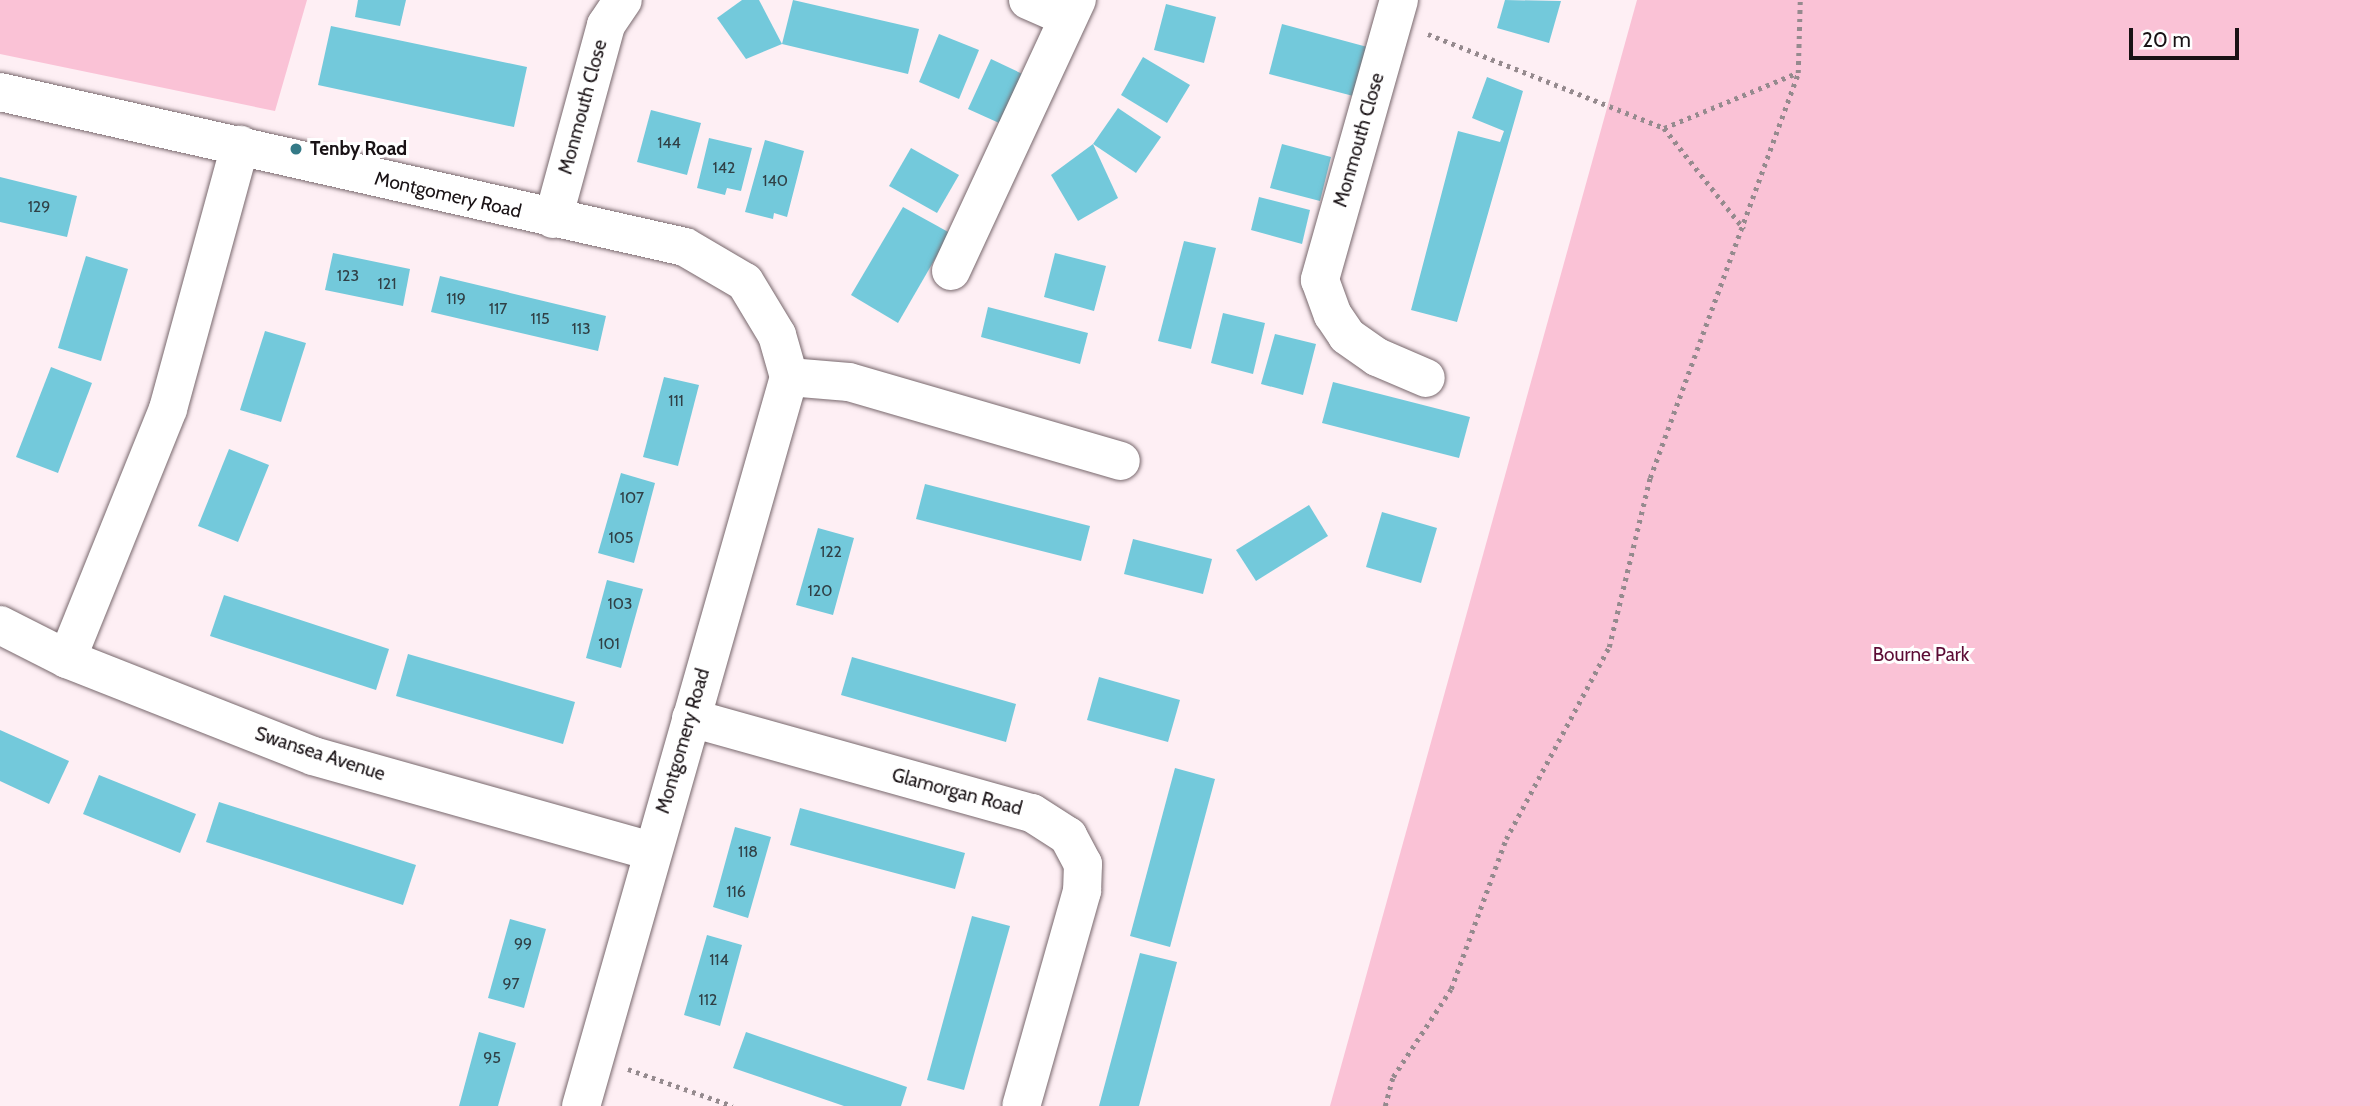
<!DOCTYPE html>
<style>
body{margin:0}
#map{position:relative;width:2370px;height:1106px;overflow:hidden;background:#feeff4;font-family:Cabin,sans-serif}
div>[style]{position:absolute}
.green>*{inset:0;background:#fac2d6}
.building>*{inset:0;background:#73c9db}
.path>*{height:4.5px;margin-top:-2.25px;transform-origin:0;background:repeating-linear-gradient(90deg,#958a8e 0 3.5px,transparent 0 8.5px)}
.roads{filter:drop-shadow(0 0 2px #78686d) drop-shadow(0 0 2px #78686d)}
.minor>*{height:38px;margin:-19px;padding:0 19px;transform-origin:19px;border-radius:19px;background:#fff}
.dots>*{width:19px;height:19px;translate:-50% -50%;box-sizing:border-box;border:4px solid #fff;border-radius:50%}
span{translate:-50% -50%;white-space:nowrap;text-align:center;line-height:1.15;-webkit-text-stroke:6px #fff;paint-order:stroke}
.number-label{font-size:16px;color:#304046}
.number-label span{-webkit-text-stroke-width:0}
.street-label{font-size:19px;color:#191215}
.poi-label{font-size:19px;color:#191215;font-weight:700}
.left{translate:0 -50%;text-align:left}
.park-label{font-size:19px;color:#5c0c35}
.scale{position:absolute;left:2129px;top:28px;width:110px;height:32px;box-sizing:border-box;border:4px solid #191215;border-top:0;padding-left:9px;font-size:21px;line-height:24px;white-space:nowrap;color:#191215;-webkit-text-stroke:5px #fff;paint-order:stroke}
</style>
<div id="map">
<div class="green">
<i style="clip-path:polygon(0 0,307px 0,275px 111px,0 54px)"></i>
<i style="clip-path:polygon(1637px 0,2370px 0,2370px 1106px,1330px 1106px)"></i>
</div>
<div class="building">
<i style="clip-path:polygon(358px 0,406px 0,400px 26px,355px 17px)"></i>
<i style="clip-path:polygon(742px 0,759px 0,782px 44px,746px 59px,717px 18px)"></i>
<i style="clip-path:polygon(793px 0,919px 29px,908px 74px,782px 44px)"></i>
<i style="clip-path:polygon(1505px 0,1561px 1px,1549px 43px,1497px 28px)"></i>
<i style="clip-path:polygon(1166px 4px,1216px 17px,1204px 63px,1154px 50px)"></i>
<i style="clip-path:polygon(1282px 24px,1371px 48px,1357px 97px,1269px 74px)"></i>
<i style="clip-path:polygon(331px 26px,527px 67px,514px 127px,318px 85px)"></i>
<i style="clip-path:polygon(939px 34px,979px 50px,959px 99px,919px 82px)"></i>
<i style="clip-path:polygon(1143px 57px,1190px 85px,1167px 123px,1121px 95px)"></i>
<i style="clip-path:polygon(991px 59px,1031px 78px,1008px 127px,968px 109px)"></i>
<i style="clip-path:polygon(1487px 77px,1523px 91px,1457px 322px,1411px 310px,1458px 131px,1500px 142px,1504px 131px,1472px 118px)"></i>
<i style="clip-path:polygon(1118px 108px,1161px 137px,1136px 173px,1093px 144px)"></i>
<i style="clip-path:polygon(651px 110px,701px 123px,687px 175px,637px 162px)"></i>
<i style="clip-path:polygon(709px 138px,752px 148px,741px 191px,727px 188px,725px 195px,697px 188px)"></i>
<i style="clip-path:polygon(765px 140px,804px 151px,787px 217px,774px 213px,773px 219px,745px 212px)"></i>
<i style="clip-path:polygon(1093px 144px,1118px 198px,1078px 221px,1051px 175px)"></i>
<i style="clip-path:polygon(1282px 144px,1331px 157px,1320px 201px,1270px 188px)"></i>
<i style="clip-path:polygon(911px 148px,959px 175px,937px 213px,889px 186px)"></i>
<i style="clip-path:polygon(0 177px,77px 196px,67px 237px,0 222px)"></i>
<i style="clip-path:polygon(1259px 197px,1310px 210px,1302px 244px,1251px 230px)"></i>
<i style="clip-path:polygon(903px 207px,950px 233px,898px 323px,851px 295px)"></i>
<i style="clip-path:polygon(1184px 241px,1216px 248px,1191px 349px,1158px 341px)"></i>
<i style="clip-path:polygon(333px 253px,410px 269px,403px 306px,325px 290px)"></i>
<i style="clip-path:polygon(1055px 253px,1106px 266px,1094px 311px,1044px 297px)"></i>
<i style="clip-path:polygon(86px 256px,128px 269px,101px 361px,58px 348px)"></i>
<i style="clip-path:polygon(440px 276px,606px 316px,598px 351px,431px 312px)"></i>
<i style="clip-path:polygon(988px 307px,1088px 333px,1080px 364px,981px 337px)"></i>
<i style="clip-path:polygon(1223px 313px,1265px 323px,1253px 374px,1211px 363px)"></i>
<i style="clip-path:polygon(265px 331px,306px 343px,281px 422px,240px 410px)"></i>
<i style="clip-path:polygon(1275px 334px,1316px 344px,1303px 395px,1261px 384px)"></i>
<i style="clip-path:polygon(51px 367px,92px 383px,58px 473px,16px 457px)"></i>
<i style="clip-path:polygon(664px 377px,699px 385px,678px 466px,643px 457px)"></i>
<i style="clip-path:polygon(1333px 382px,1470px 417px,1459px 458px,1322px 423px)"></i>
<i style="clip-path:polygon(229px 449px,269px 465px,238px 542px,198px 526px)"></i>
<i style="clip-path:polygon(621px 473px,655px 483px,634px 563px,598px 553px)"></i>
<i style="clip-path:polygon(925px 484px,1090px 526px,1081px 561px,916px 519px)"></i>
<i style="clip-path:polygon(1309px 505px,1328px 536px,1256px 581px,1236px 550px)"></i>
<i style="clip-path:polygon(1382px 512px,1437px 528px,1421px 583px,1366px 567px)"></i>
<i style="clip-path:polygon(818px 528px,854px 538px,833px 615px,796px 605px)"></i>
<i style="clip-path:polygon(1133px 539px,1212px 559px,1203px 594px,1124px 574px)"></i>
<i style="clip-path:polygon(607px 580px,643px 589px,621px 668px,586px 658px)"></i>
<i style="clip-path:polygon(224px 595px,389px 649px,376px 690px,210px 636px)"></i>
<i style="clip-path:polygon(408px 654px,575px 702px,563px 744px,396px 696px)"></i>
<i style="clip-path:polygon(852px 657px,1016px 704px,1006px 742px,841px 695px)"></i>
<i style="clip-path:polygon(1099px 677px,1180px 700px,1168px 742px,1087px 720px)"></i>
<i style="clip-path:polygon(0 730px,69px 761px,49px 804px,0 781px)"></i>
<i style="clip-path:polygon(1175px 768px,1215px 779px,1170px 947px,1130px 936px)"></i>
<i style="clip-path:polygon(99px 775px,196px 814px,180px 853px,83px 814px)"></i>
<i style="clip-path:polygon(219px 802px,416px 865px,403px 905px,206px 842px)"></i>
<i style="clip-path:polygon(800px 808px,965px 853px,955px 889px,790px 845px)"></i>
<i style="clip-path:polygon(735px 827px,771px 837px,748px 918px,713px 907px)"></i>
<i style="clip-path:polygon(972px 916px,1010px 926px,964px 1090px,927px 1080px)"></i>
<i style="clip-path:polygon(510px 919px,546px 929px,524px 1008px,488px 998px)"></i>
<i style="clip-path:polygon(707px 935px,742px 945px,720px 1026px,684px 1015px)"></i>
<i style="clip-path:polygon(1140px 953px,1177px 962px,1143px 1091px,1139px 1106px,1099px 1106px)"></i>
<i style="clip-path:polygon(479px 1032px,516px 1043px,498px 1106px,459px 1106px)"></i>
<i style="clip-path:polygon(746px 1032px,907px 1087px,901px 1106px,844px 1106px,733px 1068px)"></i>
</div>
<div class="path">
<i style="left:1428px;top:34px;width:254px;rotate:21.7deg"></i>
<i style="left:1664px;top:128px;width:129px;rotate:51.6deg"></i>
<i style="left:1664px;top:128px;width:144px;rotate:-22.5deg"></i>
<i style="left:628px;top:1069px;width:111px;rotate:19.4deg"></i>
<i style="left:1385px;top:1106px;width:30px;rotate:-75deg"></i>
<i style="left:1393px;top:1077px;width:105px;rotate:-56.6deg"></i>
<i style="left:1451px;top:989px;width:160px;rotate:-69.9deg"></i>
<i style="left:1506px;top:839px;width:218px;rotate:-61.8deg"></i>
<i style="left:1609px;top:647px;width:174px;rotate:-76.4deg"></i>
<i style="left:1650px;top:478px;width:431px;rotate:-69.9deg"></i>
<i style="left:1798px;top:73px;width:73px;rotate:-88.4deg"></i>
</div>
<div class="roads">
<div class="minor">
<i style="left:1028px;top:0;width:43px;rotate:23.6deg"></i>
<i style="left:1399px;top:0;width:291px;rotate:105.8deg"></i>
<i style="left:1320px;top:280px;width:37px;rotate:70deg"></i>
<i style="left:1333px;top:315px;width:25px;rotate:56deg"></i>
<i style="left:1347px;top:336px;width:37px;rotate:35deg"></i>
<i style="left:1377px;top:357px;width:53px;rotate:23.2deg"></i>
<i style="left:0;top:92px;width:702px;rotate:12.75deg"></i>
<i style="left:685px;top:247px;width:69px;rotate:30.3deg"></i>
<i style="left:745px;top:282px;width:62px;rotate:58.9deg"></i>
<i style="left:777px;top:335px;width:44px;rotate:74.1deg"></i>
<i style="left:789px;top:377px;width:758px;rotate:105.92deg"></i>
<i style="left:553px;top:219px;width:201px;rotate:-74.7deg"></i>
<i style="left:606px;top:25px;width:30px;rotate:-56deg"></i>
<i style="left:951px;top:271px;width:299px;rotate:-65.1deg"></i>
<i style="left:789px;top:377px;width:60px;rotate:4.8deg"></i>
<i style="left:849px;top:382px;width:283px;rotate:16.2deg"></i>
<i style="left:0;top:625px;width:75px;rotate:26.9deg"></i>
<i style="left:67px;top:659px;width:264px;rotate:21.5deg"></i>
<i style="left:313px;top:756px;width:351px;rotate:15.7deg"></i>
<i style="left:67px;top:659px;width:270px;rotate:-68deg"></i>
<i style="left:168px;top:409px;width:274px;rotate:-74.7deg"></i>
<i style="left:691px;top:718px;width:354px;rotate:15.6deg"></i>
<i style="left:1032px;top:813px;width:43px;rotate:32.6deg"></i>
<i style="left:1068px;top:836px;width:32px;rotate:62deg"></i>
<i style="left:1083px;top:864px;width:27px;rotate:92deg"></i>
<i style="left:1082px;top:891px;width:223px;rotate:105.8deg"></i>
</div>
</div>
<div class="dots">
<i style="left:296px;top:149px;background:#347a87"></i>
</div>
<div class="number-label">
<span style="left:669px;top:143px">144</span>
<span style="left:724px;top:168px">142</span>
<span style="left:775px;top:181px">140</span>
<span style="left:39px;top:207px">129</span>
<span style="left:348px;top:276px">123</span>
<span style="left:387px;top:284px">121</span>
<span style="left:456px;top:299px">119</span>
<span style="left:498px;top:309px">117</span>
<span style="left:540px;top:319px">115</span>
<span style="left:581px;top:329px">113</span>
<span style="left:676px;top:401px">111</span>
<span style="left:632px;top:498px">107</span>
<span style="left:621px;top:538px">105</span>
<span style="left:831px;top:552px">122</span>
<span style="left:820px;top:591px">120</span>
<span style="left:620px;top:604px">103</span>
<span style="left:609px;top:644px">101</span>
<span style="left:748px;top:852px">118</span>
<span style="left:736px;top:892px">116</span>
<span style="left:523px;top:944px">99</span>
<span style="left:719px;top:960px">114</span>
<span style="left:511px;top:984px">97</span>
<span style="left:708px;top:1000px">112</span>
<span style="left:492px;top:1058px">95</span>
</div>
<div class="street-label">
<span style="left:583px;top:107px;rotate:-75deg">Monmouth Close</span>
<span style="left:1359px;top:140px;rotate:-74deg">Monmouth Close</span>
<span style="left:448px;top:195px;rotate:13deg">Montgomery Road</span>
<span style="left:683px;top:741px;rotate:-74deg">Montgomery Road</span>
<span style="left:320px;top:754px;rotate:18deg">Swansea Avenue</span>
<span style="left:957px;top:792px;rotate:15deg">Glamorgan Road</span>
</div>
<div class="poi-label">
<span class="left" style="left:310px;top:149px">Tenby Road</span>
</div>
<div class="park-label">
<span style="left:1921px;top:655px">Bourne Park</span>
</div>
<div class="scale">20 m</div>
</div>
